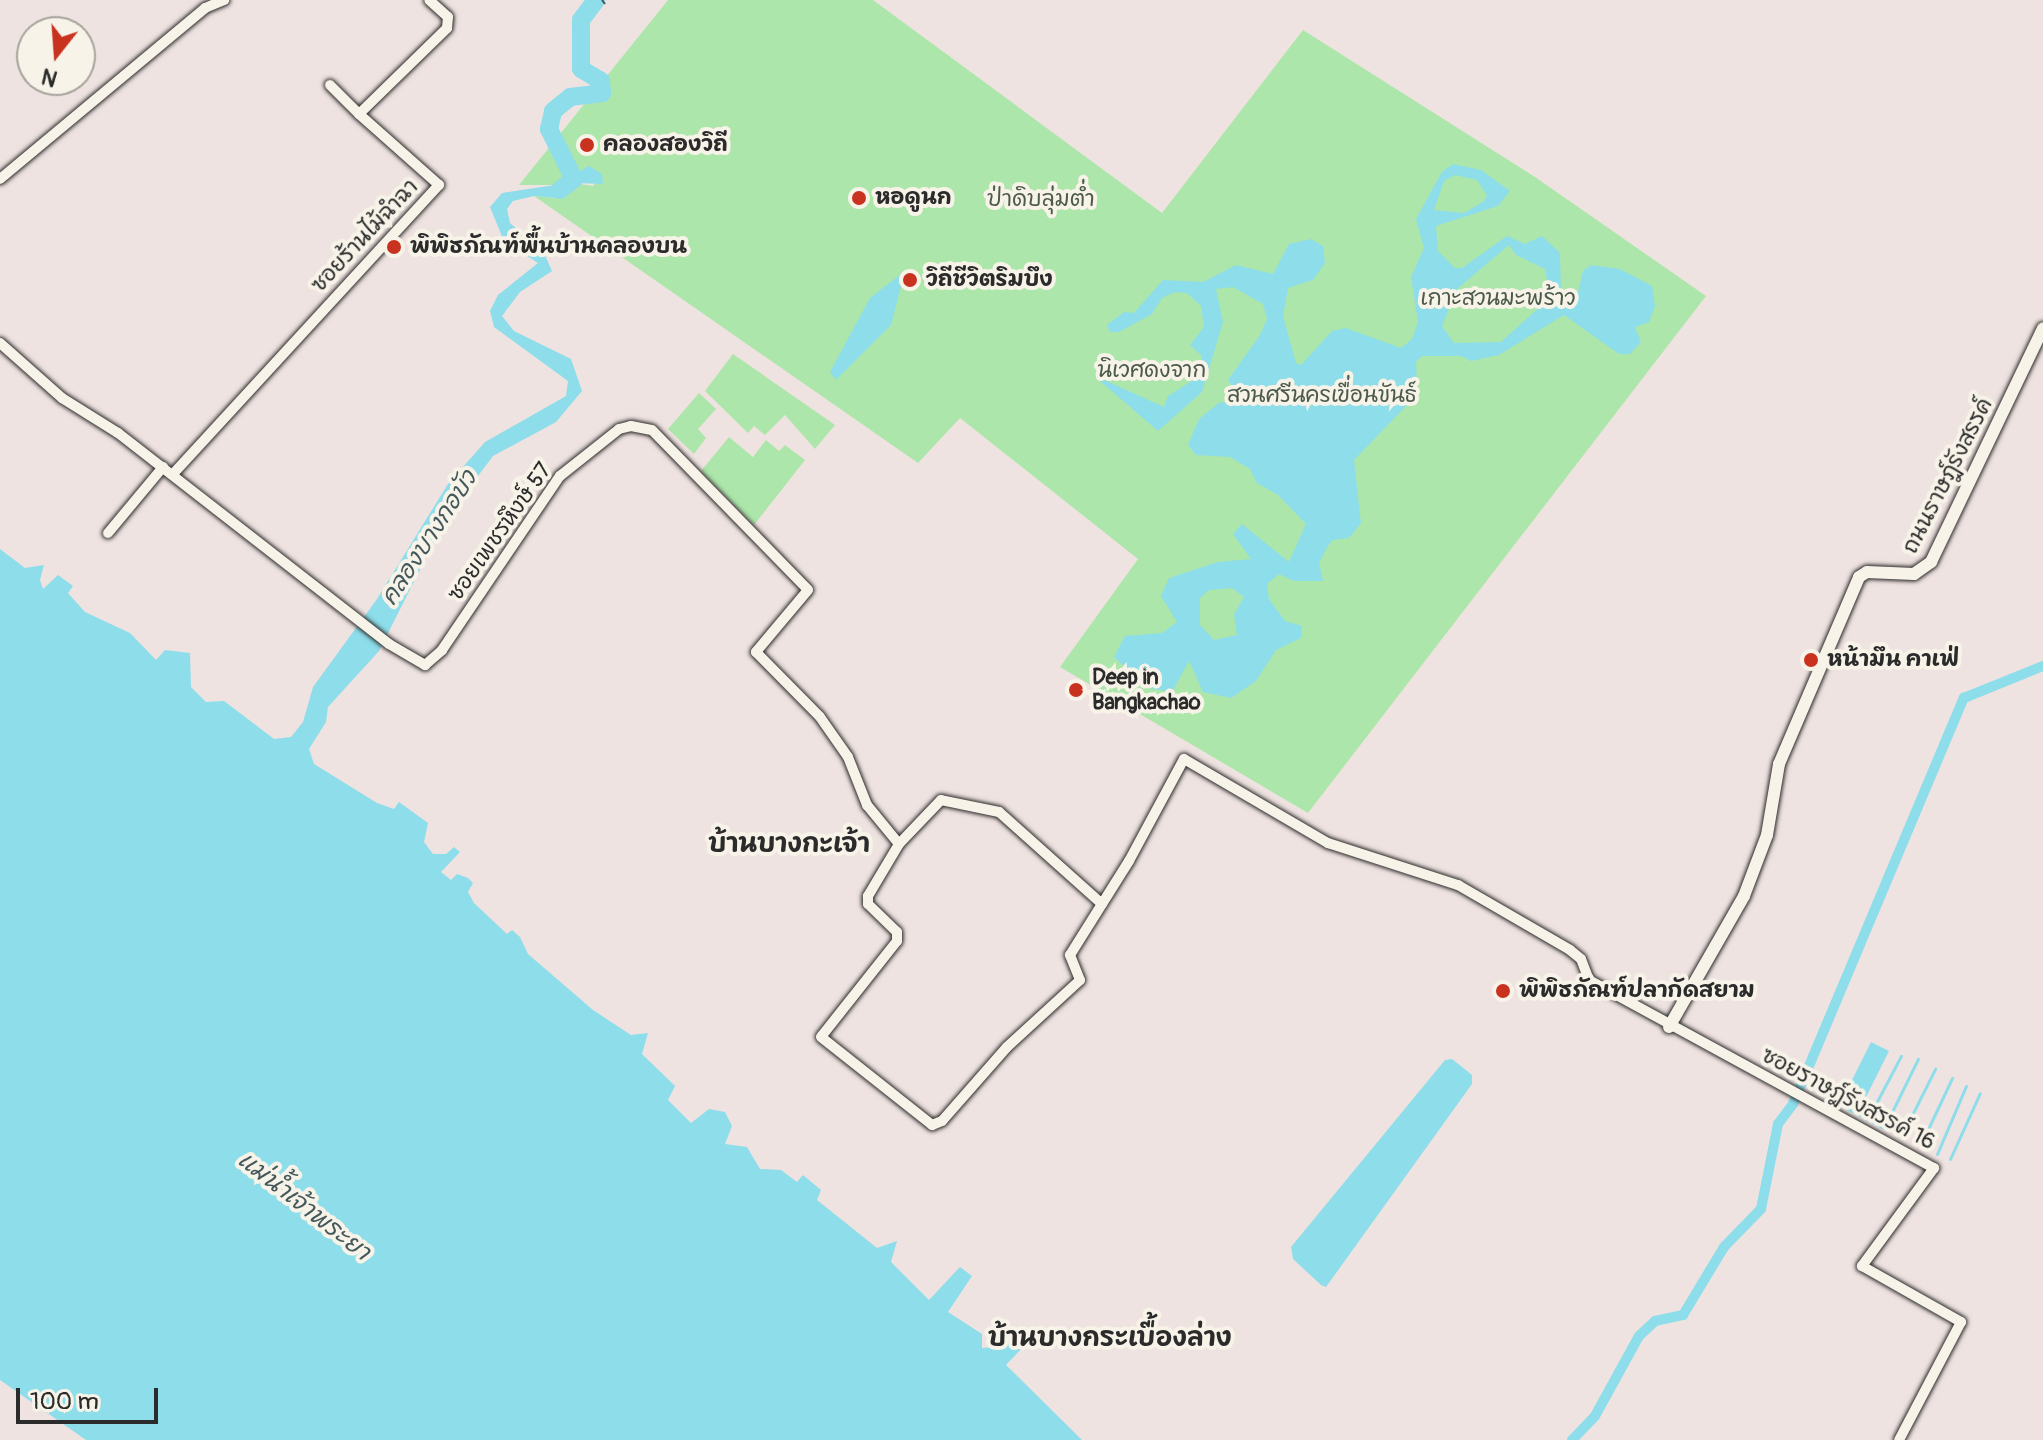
<!DOCTYPE html>
<meta charset="utf-8">
<style>
body{margin:0}
#map{position:relative;width:2043px;height:1440px;overflow:hidden;background:#efe3e1;font-family:Pangolin,"Playpen Sans Thai",sans-serif}
div>[style]{position:absolute}
.green>*{inset:0;background:#ade6aa}
.water>*{inset:0;background:#8dddea}
.stream>*{height:3px;margin:-1.5px;padding:0 1.5px;transform-origin:1.5px;border-radius:1.5px;background:#8dddea}
.canal>*{height:10px;margin:-5px;padding:0 5px;transform-origin:5px;border-radius:5px;background:#8dddea}
.river>*{height:18px;margin:-9px;padding:0 9px;transform-origin:9px;border-radius:9px;background:#8dddea}
.ferry>*{height:2px;margin-top:-1px;transform-origin:0;background:repeating-linear-gradient(90deg,#44585b 0 10px,transparent 0 18px)}
.roads{filter:drop-shadow(0 0 2px #2b2b2b) drop-shadow(0 0 2px #2b2b2b)}
.minor>*{height:10px;margin:-5px;padding:0 5px;transform-origin:5px;border-radius:5px;background:#f7f3e8}
.tertiary>*{height:12px;margin:-6px;padding:0 6px;transform-origin:6px;border-radius:6px;background:#f7f3e8}
.dots>*{width:22px;height:22px;translate:-50% -50%;box-sizing:border-box;border:4px solid #f7f3e8;border-radius:50%}
span{translate:-50% -50%;white-space:nowrap;text-align:center;line-height:1.15;-webkit-text-stroke:8px #f7f3e8;paint-order:stroke}
.poi-label{font-size:22px;color:#2b2b2b;font-weight:700}
.left{translate:0 -50%;text-align:left}
.park-label{font-size:22px;color:#4c5a4b}
.street-label{font-size:22px;color:#2b2b2b}
.water-label{font-size:24px;color:#44585b;font-style:italic}
.quarter-label{font-size:26px;color:#2b2b2b;font-weight:700}
.north{position:absolute;left:16px;top:16px;width:80px;height:80px;box-sizing:border-box;background:#f7f3e8;border:2px solid #a5a39c;border-radius:50%;rotate:197deg;font-size:22px;font-weight:700;line-height:32px;text-align:center;color:#2b2b2b}
.north::after{content:'';display:block;margin:auto;width:28px;height:36px;background:#c8321e;clip-path:polygon(50% 0,100% 100%,50% 72%,0 100%)}
.scale{position:absolute;left:16px;top:1388px;width:142px;height:36px;box-sizing:border-box;border:4px solid #2b2b2b;border-top:0;padding-left:10px;font-size:24px;line-height:28px;white-space:nowrap;color:#2b2b2b;-webkit-text-stroke:6px #f7f3e8;paint-order:stroke}
</style>
<div id="map">
<div class="green">
<i style="clip-path:polygon(668px 0,873px 0,1162px 213px,1303px 30px,1535px 177px,1706px 296px,1308px 813px,1060px 667px,1138px 559px,960px 418px,918px 463px,534px 196px,557px 198px,574px 183px,593px 186px,602px 174px,555px 185px,519px 185px)"></i>
<i style="clip-path:polygon(733px 354px,835px 425px,815px 449px,785px 415px,765px 435px,754px 426px,748px 433px,705px 391px)"></i>
<i style="clip-path:polygon(699px 393px,716px 409px,698px 429px,706px 438px,694px 454px,668px 429px)"></i>
<i style="clip-path:polygon(729px 437px,753px 457px,766px 440px,779px 451px,785px 445px,805px 460px,754px 525px,701px 471px)"></i>
</div>
<div class="water">
<i style="clip-path:polygon(evenodd,1453px 164px,1481px 170px,1510px 191px,1498px 206px,1436px 226px,1438px 251px,1455px 268px,1462px 268px,1507px 236px,1525px 244px,1542px 236px,1560px 253px,1561px 294px,1577px 297px,1583px 271px,1591px 265px,1620px 269px,1652px 286px,1655px 306px,1649px 322px,1635px 327px,1641px 342px,1630px 354px,1619px 354px,1564px 315px,1499px 355px,1471px 361px,1461px 356px,1422px 356px,1416px 362px,1417px 384px,1408px 404px,1354px 460px,1361px 523px,1349px 538px,1333px 540px,1327px 547px,1319px 563px,1323px 581px,1294px 581px,1279px 574px,1267px 584px,1269px 599px,1285px 621px,1302px 626px,1301px 638px,1276px 650px,1256px 681px,1231px 698px,1203px 692px,1189px 661px,1172px 692px,1148px 688px,1114px 657px,1125px 636px,1162px 633px,1177px 622px,1161px 596px,1169px 578px,1218px 562px,1251px 559px,1233px 534px,1242px 524px,1289px 562px,1306px 524px,1278px 495px,1257px 483px,1250px 469px,1230px 457px,1196px 455px,1188px 445px,1199px 419px,1220px 402px,1243px 405px,1228px 380px,1260px 335px,1267px 319px,1263px 304px,1233px 287px,1216px 289px,1223px 322px,1202px 392px,1158px 431px,1093px 375px,1164px 407px,1168px 396px,1198px 377px,1202px 356px,1190px 345px,1204px 327px,1201px 306px,1187px 293px,1175px 292px,1162px 298px,1152px 314px,1119px 332px,1110px 332px,1107px 325px,1124px 312px,1134px 313px,1163px 280px,1203px 282px,1236px 265px,1273px 274px,1289px 244px,1311px 239px,1323px 246px,1325px 263px,1313px 280px,1288px 288px,1283px 316px,1296px 363px,1301px 365px,1332px 331px,1346px 328px,1401px 348px,1412px 339px,1418px 322px,1411px 277px,1424px 248px,1416px 219px,1442px 172px,1453px 164px,1455px 175px,1477px 180px,1487px 195px,1484px 201px,1464px 213px,1434px 210px,1444px 181px,1455px 175px,1453px 164px,1509px 245px,1516px 255px,1545px 269px,1548px 286px,1544px 303px,1501px 342px,1454px 343px,1442px 326px,1457px 289px,1509px 245px,1453px 164px,1232px 588px,1244px 597px,1234px 615px,1237px 635px,1214px 640px,1200px 625px,1200px 598px,1209px 590px,1232px 588px)"></i>
<i style="clip-path:polygon(589px 166px,602px 174px,603px 184px,574px 183px,557px 198px,534px 196px,513px 201px,507px 209px,510px 223px,544px 253px,552px 271px,520px 292px,502px 316px,514px 331px,571px 359px,582px 391px,556px 422px,493px 456px,445px 520px,379px 651px,328px 707px,326px 722px,309px 749px,314px 764px,377px 803px,394px 809px,399px 802px,428px 823px,424px 842px,433px 854px,446px 854px,454px 847px,460px 852px,441px 872px,451px 880px,457px 874px,468px 878px,473px 883px,468px 892px,474px 903px,507px 934px,512px 930px,520px 937px,528px 954px,593px 1010px,631px 1035px,648px 1033px,642px 1054px,675px 1086px,668px 1100px,691px 1123px,709px 1109px,725px 1112px,732px 1126px,725px 1144px,747px 1147px,760px 1169px,781px 1170px,797px 1182px,803px 1175px,821px 1190px,817px 1200px,877px 1248px,897px 1241px,891px 1262px,929px 1300px,960px 1267px,972px 1276px,948px 1312px,982px 1334px,982px 1348px,1006px 1346px,1016px 1335px,1024px 1346px,1006px 1365px,1082px 1440px,86px 1440px,0 1380px,0 549px,25px 568px,44px 565px,40px 580px,43px 589px,58px 575px,73px 586px,68px 593px,85px 612px,130px 633px,156px 660px,165px 650px,190px 653px,191px 687px,206px 702px,224px 701px,274px 739px,291px 737px,303px 722px,313px 687px,377px 599px,448px 484px,485px 442px,566px 396px,568px 381px,494px 327px,490px 311px,498px 295px,538px 263px,504px 241px,490px 207px,502px 193px,555px 185px)"></i>
<i style="clip-path:polygon(905px 271px,891px 325px,836px 380px,830px 372px,870px 298px)"></i>
<i style="clip-path:polygon(1871px 1042px,1889px 1051px,1863px 1103px,1845px 1094px)"></i>
<i style="clip-path:polygon(1452px 1059px,1472px 1075px,1472px 1084px,1326px 1287px,1321px 1285px,1293px 1259px,1291px 1247px,1445px 1060px)"></i>
</div>
<div class="stream">
<i style="left:1845px;top:1107px;width:44px;rotate:28.3deg"></i>
<i style="left:1884px;top:1128px;width:77px;rotate:-63.8deg"></i>
<i style="left:1873px;top:1109px;width:60px;rotate:-62.2deg"></i>
<i style="left:1903px;top:1133px;width:72px;rotate:-63.4deg"></i>
<i style="left:1921px;top:1144px;width:73px;rotate:-64.8deg"></i>
<i style="left:1937px;top:1154px;width:74px;rotate:-66.9deg"></i>
<i style="left:1950px;top:1159px;width:72px;rotate:-65.6deg"></i>
</div>
<div class="canal">
<i style="left:1572px;top:1440px;width:33px;rotate:-46deg"></i>
<i style="left:1595px;top:1416px;width:91px;rotate:-61.2deg"></i>
<i style="left:1639px;top:1336px;width:22px;rotate:-43deg"></i>
<i style="left:1655px;top:1321px;width:29px;rotate:-12deg"></i>
<i style="left:1683px;top:1315px;width:79px;rotate:-58.9deg"></i>
<i style="left:1724px;top:1247px;width:53px;rotate:-45.8deg"></i>
<i style="left:1761px;top:1209px;width:87px;rotate:-78.7deg"></i>
<i style="left:1778px;top:1124px;width:25px;rotate:-53deg"></i>
<i style="left:1793px;top:1104px;width:441px;rotate:-67.2deg"></i>
<i style="left:1964px;top:698px;width:85px;rotate:-22.1deg"></i>
</div>
<div class="river">
<i style="left:560px;top:190px;width:18px;rotate:-38deg"></i>
<i style="left:574px;top:179px;width:56px;rotate:-116.6deg"></i>
<i style="left:549px;top:129px;width:18px;rotate:-77deg"></i>
<i style="left:553px;top:111px;width:22px;rotate:-39deg"></i>
<i style="left:570px;top:97px;width:32px;rotate:-7deg"></i>
<i style="left:602px;top:93px;width:12px;rotate:-95deg"></i>
<i style="left:601px;top:81px;width:23px;rotate:-149deg"></i>
<i style="left:581px;top:69px;width:49px;rotate:-90deg"></i>
<i style="left:581px;top:20px;width:25px;rotate:-53deg"></i>
</div>
<div class="ferry">
<i style="left:602px;top:0;width:5px;rotate:53deg"></i>
</div>
<div class="roads">
<div class="minor">
<i style="left:330px;top:85px;width:41px;rotate:45deg"></i>
<i style="left:0;top:179px;width:267px;rotate:-39.8deg"></i>
<i style="left:205px;top:8px;width:21px;rotate:-23deg"></i>
<i style="left:0;top:343px;width:83px;rotate:41.6deg"></i>
<i style="left:62px;top:398px;width:66px;rotate:32deg"></i>
<i style="left:118px;top:433px;width:343px;rotate:37.9deg"></i>
<i style="left:389px;top:644px;width:42px;rotate:30.3deg"></i>
<i style="left:425px;top:665px;width:23px;rotate:-41deg"></i>
<i style="left:442px;top:650px;width:210px;rotate:-55.9deg"></i>
<i style="left:560px;top:476px;width:75px;rotate:-38.5deg"></i>
<i style="left:619px;top:429px;width:12px;rotate:-14deg"></i>
<i style="left:631px;top:426px;width:21px;rotate:11deg"></i>
<i style="left:652px;top:430px;width:223px;rotate:45.7deg"></i>
<i style="left:808px;top:590px;width:81px;rotate:130deg"></i>
<i style="left:756px;top:652px;width:91px;rotate:45.4deg"></i>
<i style="left:820px;top:717px;width:49px;rotate:55deg"></i>
<i style="left:848px;top:757px;width:52px;rotate:68.4deg"></i>
<i style="left:867px;top:805px;width:50px;rotate:50.6deg"></i>
<i style="left:173px;top:474px;width:393px;rotate:-47.4deg"></i>
<i style="left:439px;top:185px;width:107px;rotate:-138.4deg"></i>
<i style="left:359px;top:114px;width:123px;rotate:-44.3deg"></i>
<i style="left:447px;top:28px;width:11px;rotate:-85deg"></i>
<i style="left:448px;top:17px;width:25px;rotate:-138deg"></i>
<i style="left:108px;top:533px;width:86px;rotate:-50.2deg"></i>
<i style="left:1102px;top:904px;width:138px;rotate:-138.2deg"></i>
<i style="left:999px;top:812px;width:59px;rotate:-168.3deg"></i>
<i style="left:941px;top:800px;width:61px;rotate:133.7deg"></i>
<i style="left:899px;top:844px;width:61px;rotate:120.8deg"></i>
<i style="left:868px;top:896px;width:8px;rotate:90deg"></i>
<i style="left:868px;top:904px;width:40px;rotate:44deg"></i>
<i style="left:897px;top:932px;width:9px;rotate:90deg"></i>
<i style="left:897px;top:941px;width:122px;rotate:128.4deg"></i>
<i style="left:821px;top:1037px;width:142px;rotate:38.4deg"></i>
<i style="left:932px;top:1125px;width:11px;rotate:-22deg"></i>
<i style="left:942px;top:1121px;width:98px;rotate:-48.7deg"></i>
<i style="left:1007px;top:1047px;width:99px;rotate:-42.5deg"></i>
<i style="left:1080px;top:980px;width:27px;rotate:-112deg"></i>
<i style="left:1070px;top:955px;width:111px;rotate:-57.9deg"></i>
<i style="left:1129px;top:861px;width:116px;rotate:-61.7deg"></i>
<i style="left:1184px;top:759px;width:167px;rotate:30.3deg"></i>
<i style="left:1328px;top:843px;width:137px;rotate:17.9deg"></i>
<i style="left:1458px;top:885px;width:129px;rotate:30.1deg"></i>
<i style="left:1570px;top:950px;width:14px;rotate:39deg"></i>
<i style="left:1581px;top:959px;width:22px;rotate:69deg"></i>
<i style="left:1589px;top:980px;width:393px;rotate:28.6deg"></i>
<i style="left:1934px;top:1168px;width:122px;rotate:126.3deg"></i>
<i style="left:1862px;top:1266px;width:114px;rotate:29.5deg"></i>
<i style="left:1961px;top:1322px;width:133px;rotate:117.7deg"></i>
</div>
<div class="tertiary">
<i style="left:1669px;top:1027px;width:151px;rotate:-60.2deg"></i>
<i style="left:1744px;top:896px;width:65px;rotate:-69.3deg"></i>
<i style="left:1767px;top:835px;width:72px;rotate:-80.4deg"></i>
<i style="left:1779px;top:764px;width:203px;rotate:-66.8deg"></i>
<i style="left:1859px;top:577px;width:9px;rotate:-32deg"></i>
<i style="left:1867px;top:572px;width:47px;rotate:2.4deg"></i>
<i style="left:1914px;top:574px;width:21px;rotate:-35deg"></i>
<i style="left:1931px;top:562px;width:259px;rotate:-64.4deg"></i>
</div>
</div>
<div class="dots">
<i style="left:587px;top:145px;background:#c8321e"></i>
<i style="left:859px;top:198px;background:#c8321e"></i>
<i style="left:394px;top:247px;background:#c8321e"></i>
<i style="left:910px;top:280px;background:#c8321e"></i>
<i style="left:1811px;top:660px;background:#c8321e"></i>
<i style="left:1076px;top:690px;background:#c8321e"></i>
<i style="left:1503px;top:991px;background:#c8321e"></i>
</div>
<div class="poi-label">
<span class="left" style="left:603px;top:145px">คลองสองวิถี</span>
<span class="left" style="left:875px;top:198px">หอดูนก</span>
<span class="left" style="left:410px;top:247px">พิพิธภัณฑ์พื้นบ้านคลองบน</span>
<span class="left" style="left:926px;top:280px">วิถีชีวิตริมบึง</span>
<span class="left" style="left:1827px;top:660px">หน้ามึน คาเฟ่</span>
<span class="left" style="left:1092px;top:690px">Deep in<br>Bangkachao</span>
<span class="left" style="left:1519px;top:991px">พิพิธภัณฑ์ปลากัดสยาม</span>
</div>
<div class="park-label">
<span style="left:1041px;top:200px">ป่าดิบลุ่มต่ำ</span>
<span style="left:1498px;top:299px">เกาะสวนมะพร้าว</span>
<span style="left:1152px;top:371px">นิเวศดงจาก</span>
<span style="left:1322px;top:396px">สวนศรีนครเขื่อนขันธ์</span>
</div>
<div class="street-label">
<span style="left:365px;top:236px;rotate:-47deg">ซอยร้านไม้ฉำฉา</span>
<span style="left:1948px;top:476px;rotate:-63deg">ถนนราษฎ์รังสรรค์</span>
<span style="left:500px;top:532px;rotate:-55deg">ซอยเพชรหึงษ์ 57</span>
<span style="left:1848px;top:1099px;rotate:28deg">ซอยราษฎ์รังสรรค์ 16</span>
</div>
<div class="water-label">
<span style="left:429px;top:538px;rotate:-57deg">คลองบางกอบัว</span>
<span style="left:304px;top:1206px;rotate:38deg">แม่น้ำเจ้าพระยา</span>
</div>
<div class="quarter-label">
<span style="left:789px;top:845px">บ้านบางกะเจ้า</span>
<span style="left:1110px;top:1339px">บ้านบางกระเบื้องล่าง</span>
</div>
<div class="north">N</div>
<div class="scale">100 m</div>
</div>
